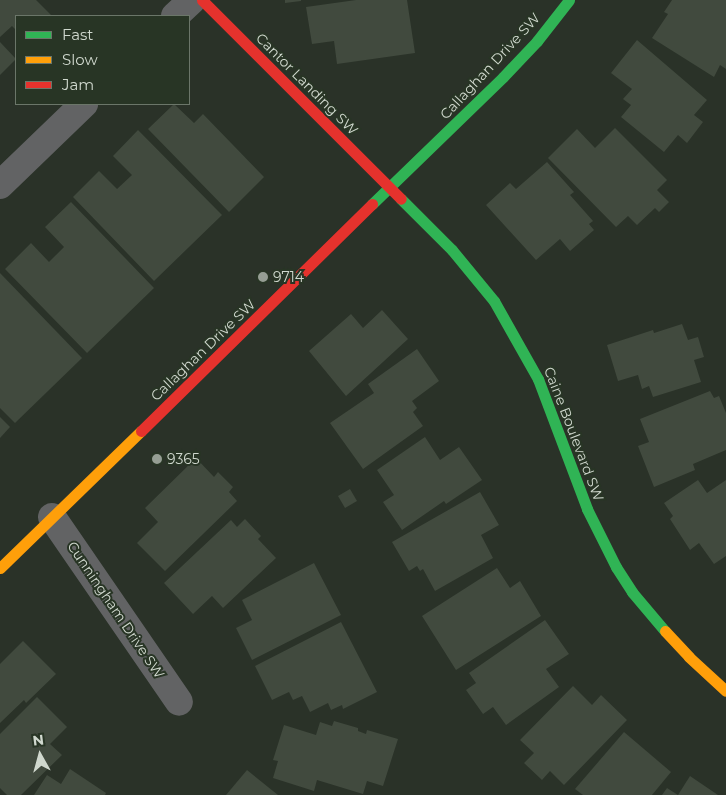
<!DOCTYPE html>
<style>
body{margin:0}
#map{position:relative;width:726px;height:795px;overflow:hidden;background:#2a3228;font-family:Montserrat,sans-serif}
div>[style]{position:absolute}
.building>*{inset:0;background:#414a3e}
.street>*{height:28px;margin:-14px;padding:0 14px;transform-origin:14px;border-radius:14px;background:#626364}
.fast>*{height:11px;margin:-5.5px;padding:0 5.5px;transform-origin:5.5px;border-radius:5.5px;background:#30b455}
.slow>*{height:11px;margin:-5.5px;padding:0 5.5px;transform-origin:5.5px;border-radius:5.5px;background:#ff9f0a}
.jam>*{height:11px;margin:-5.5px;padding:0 5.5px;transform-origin:5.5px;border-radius:5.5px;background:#e5322d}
.dots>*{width:14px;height:14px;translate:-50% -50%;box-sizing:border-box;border:2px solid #283525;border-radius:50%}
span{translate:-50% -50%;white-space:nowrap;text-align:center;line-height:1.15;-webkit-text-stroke:4px #283525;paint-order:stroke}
.street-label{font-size:14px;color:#d0d8ce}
.poi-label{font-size:14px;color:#d0d8ce}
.left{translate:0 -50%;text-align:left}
.legend{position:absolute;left:15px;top:15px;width:175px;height:90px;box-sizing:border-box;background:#283525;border:1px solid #6b7669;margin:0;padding:6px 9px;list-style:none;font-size:15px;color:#d0d8ce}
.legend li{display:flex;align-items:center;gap:10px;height:25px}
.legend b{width:25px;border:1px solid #6b7669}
.north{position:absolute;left:15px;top:730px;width:50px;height:50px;-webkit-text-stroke:4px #283525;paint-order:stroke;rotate:353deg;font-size:14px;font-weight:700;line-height:20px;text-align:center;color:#d0d8ce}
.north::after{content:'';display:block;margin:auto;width:18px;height:22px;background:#d0d8ce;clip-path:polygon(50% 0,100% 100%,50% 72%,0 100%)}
</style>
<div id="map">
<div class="building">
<i style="clip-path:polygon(0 0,36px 0,52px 16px,16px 16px,16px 30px,12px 26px,0 37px)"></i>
<i style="clip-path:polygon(285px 0,301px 0,301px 1px,285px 3px)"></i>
<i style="clip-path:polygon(356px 0,407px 0,415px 53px,337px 64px,334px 41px,312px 44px,306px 7px)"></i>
<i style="clip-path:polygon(672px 0,726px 0,726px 69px,720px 65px,714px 77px,652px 38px,668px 14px,664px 12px)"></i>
<i style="clip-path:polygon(637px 40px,707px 100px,694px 115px,703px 122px,687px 143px,678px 135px,664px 152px,621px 117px,631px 105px,623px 99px,632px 89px,611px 73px)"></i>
<i style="clip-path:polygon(0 42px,16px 59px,0 75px)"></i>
<i style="clip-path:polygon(174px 104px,194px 123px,203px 114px,264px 177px,229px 212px,148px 129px)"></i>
<i style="clip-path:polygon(615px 128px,667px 180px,657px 190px,669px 202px,659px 212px,655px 208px,637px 225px,628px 216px,616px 227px,548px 158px,577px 129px,595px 148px)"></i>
<i style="clip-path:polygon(138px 130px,222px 215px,154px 281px,73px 197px,99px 171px,117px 189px,132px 175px,113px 156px)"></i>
<i style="clip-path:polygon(547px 162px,574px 192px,570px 195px,593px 221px,589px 224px,594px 230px,570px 251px,560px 239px,536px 260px,486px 205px,510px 183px,516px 189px)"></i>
<i style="clip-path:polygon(71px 202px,154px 288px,87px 353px,5px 269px,31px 243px,49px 262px,64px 247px,45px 227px)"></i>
<i style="clip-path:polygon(0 273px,82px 358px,15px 423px,0 408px)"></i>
<i style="clip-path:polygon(382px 310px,408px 339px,346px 396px,309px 351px,351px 314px,363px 328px)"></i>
<i style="clip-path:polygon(682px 324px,688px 340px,698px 337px,704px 357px,694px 360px,701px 382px,653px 397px,649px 386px,642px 389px,638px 375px,618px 381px,607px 345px,653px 330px,654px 333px)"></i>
<i style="clip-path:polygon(417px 349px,439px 381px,412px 401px,417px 408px,413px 412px,423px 426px,363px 469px,330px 423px,374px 393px,368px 384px)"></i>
<i style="clip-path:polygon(710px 391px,714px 398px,719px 396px,726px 413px,726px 450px,693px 464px,695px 470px,654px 487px,638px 446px,649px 442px,640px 419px)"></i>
<i style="clip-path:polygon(0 417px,10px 427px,0 438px)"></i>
<i style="clip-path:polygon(425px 437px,440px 460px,459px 447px,482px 480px,446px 504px,444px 501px,402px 530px,383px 502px,394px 495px,377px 470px)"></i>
<i style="clip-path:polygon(196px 458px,214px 477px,218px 472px,233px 487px,229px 492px,237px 501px,165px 571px,137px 543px,158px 522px,145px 508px)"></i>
<i style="clip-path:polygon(698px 480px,707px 493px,726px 480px,726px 556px,714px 564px,699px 543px,690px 550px,670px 519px,673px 516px,664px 503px)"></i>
<i style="clip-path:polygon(350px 489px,357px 501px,345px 508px,338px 496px)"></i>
<i style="clip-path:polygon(480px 492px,499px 525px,481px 535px,493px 558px,435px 591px,423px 569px,420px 571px,417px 566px,409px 571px,392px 542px)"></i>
<i style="clip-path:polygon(245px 519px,261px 536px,258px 539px,276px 558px,223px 608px,212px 596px,193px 614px,164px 583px,231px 520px,237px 527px)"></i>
<i style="clip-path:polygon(314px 563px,341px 615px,252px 660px,236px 628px,252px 620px,242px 600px)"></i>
<i style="clip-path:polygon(497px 568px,510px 588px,520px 581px,541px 616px,456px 670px,422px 616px)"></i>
<i style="clip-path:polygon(545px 620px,569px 654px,546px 669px,559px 687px,506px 725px,493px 707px,483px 714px,466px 690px,476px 683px,469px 673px)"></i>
<i style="clip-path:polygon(341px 622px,377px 692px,343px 709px,342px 705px,331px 710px,328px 703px,310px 712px,302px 696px,293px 700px,289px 692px,272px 700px,255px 666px)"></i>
<i style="clip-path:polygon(23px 641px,56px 674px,26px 703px,24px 700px,0 723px,0 664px)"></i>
<i style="clip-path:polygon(573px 686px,592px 705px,601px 695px,627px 720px,564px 785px,550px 771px,542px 780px,524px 763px,534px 753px,520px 740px)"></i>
<i style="clip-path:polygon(37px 697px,67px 727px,50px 744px,62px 755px,21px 795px,7px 795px,0 788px,0 734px)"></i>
<i style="clip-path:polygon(334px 721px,358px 728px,358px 731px,366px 734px,367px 730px,398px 739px,383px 786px,367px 781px,363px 794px,317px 780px,314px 791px,273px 778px,278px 761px,273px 760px,284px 725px,316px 735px,320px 722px,332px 726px)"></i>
<i style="clip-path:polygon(624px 732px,671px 772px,652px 795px,583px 795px,575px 789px)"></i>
<i style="clip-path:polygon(70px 769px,106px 793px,105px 795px,34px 795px,47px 775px,61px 784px)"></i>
<i style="clip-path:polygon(247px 770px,278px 795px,226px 795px)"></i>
<i style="clip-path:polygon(690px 776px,718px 795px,678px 795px)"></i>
<i style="clip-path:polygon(667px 788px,678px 795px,662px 795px)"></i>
</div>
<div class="street">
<i style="left:175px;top:16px;width:23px;rotate:-43deg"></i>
<i style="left:0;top:185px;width:117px;rotate:-44deg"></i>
<i style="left:52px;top:517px;width:224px;rotate:55.5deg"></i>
</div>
<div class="fast">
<i style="left:401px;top:199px;width:72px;rotate:45deg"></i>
<i style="left:452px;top:250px;width:66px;rotate:50.5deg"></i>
<i style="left:494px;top:301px;width:90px;rotate:60.6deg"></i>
<i style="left:538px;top:379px;width:139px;rotate:69.3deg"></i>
<i style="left:587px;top:509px;width:65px;rotate:63.4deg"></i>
<i style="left:616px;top:567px;width:30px;rotate:57deg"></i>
<i style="left:632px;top:592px;width:51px;rotate:49.8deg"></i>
<i style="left:372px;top:204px;width:182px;rotate:-44.1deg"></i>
<i style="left:503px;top:77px;width:50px;rotate:-46.6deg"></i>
<i style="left:537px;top:41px;width:52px;rotate:-52deg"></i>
</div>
<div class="slow">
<i style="left:0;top:568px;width:197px;rotate:-44.2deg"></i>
<i style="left:665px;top:631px;width:35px;rotate:47deg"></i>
<i style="left:689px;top:657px;width:50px;rotate:42.6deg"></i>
</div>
<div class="jam">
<i style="left:202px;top:0;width:281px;rotate:45deg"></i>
<i style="left:141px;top:431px;width:324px;rotate:-44.5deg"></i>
</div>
<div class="dots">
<i style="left:263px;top:277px;background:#969e94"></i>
<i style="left:157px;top:459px;background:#969e94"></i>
</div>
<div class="street-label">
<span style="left:490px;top:66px;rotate:-47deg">Callaghan Drive SW</span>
<span style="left:307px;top:84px;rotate:45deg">Cantor Landing SW</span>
<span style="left:203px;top:350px;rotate:-44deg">Callaghan Drive SW</span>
<span style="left:574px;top:434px;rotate:69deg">Caine Boulevard SW</span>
<span style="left:116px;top:610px;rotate:56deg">Cunningham Drive SW</span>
</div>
<div class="poi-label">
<span class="left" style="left:273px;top:277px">9714</span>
<span class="left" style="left:167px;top:459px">9365</span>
</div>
<ul class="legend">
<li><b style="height:6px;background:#30b455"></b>Fast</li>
<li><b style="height:6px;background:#ff9f0a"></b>Slow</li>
<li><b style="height:6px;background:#e5322d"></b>Jam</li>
</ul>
<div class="north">N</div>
</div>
